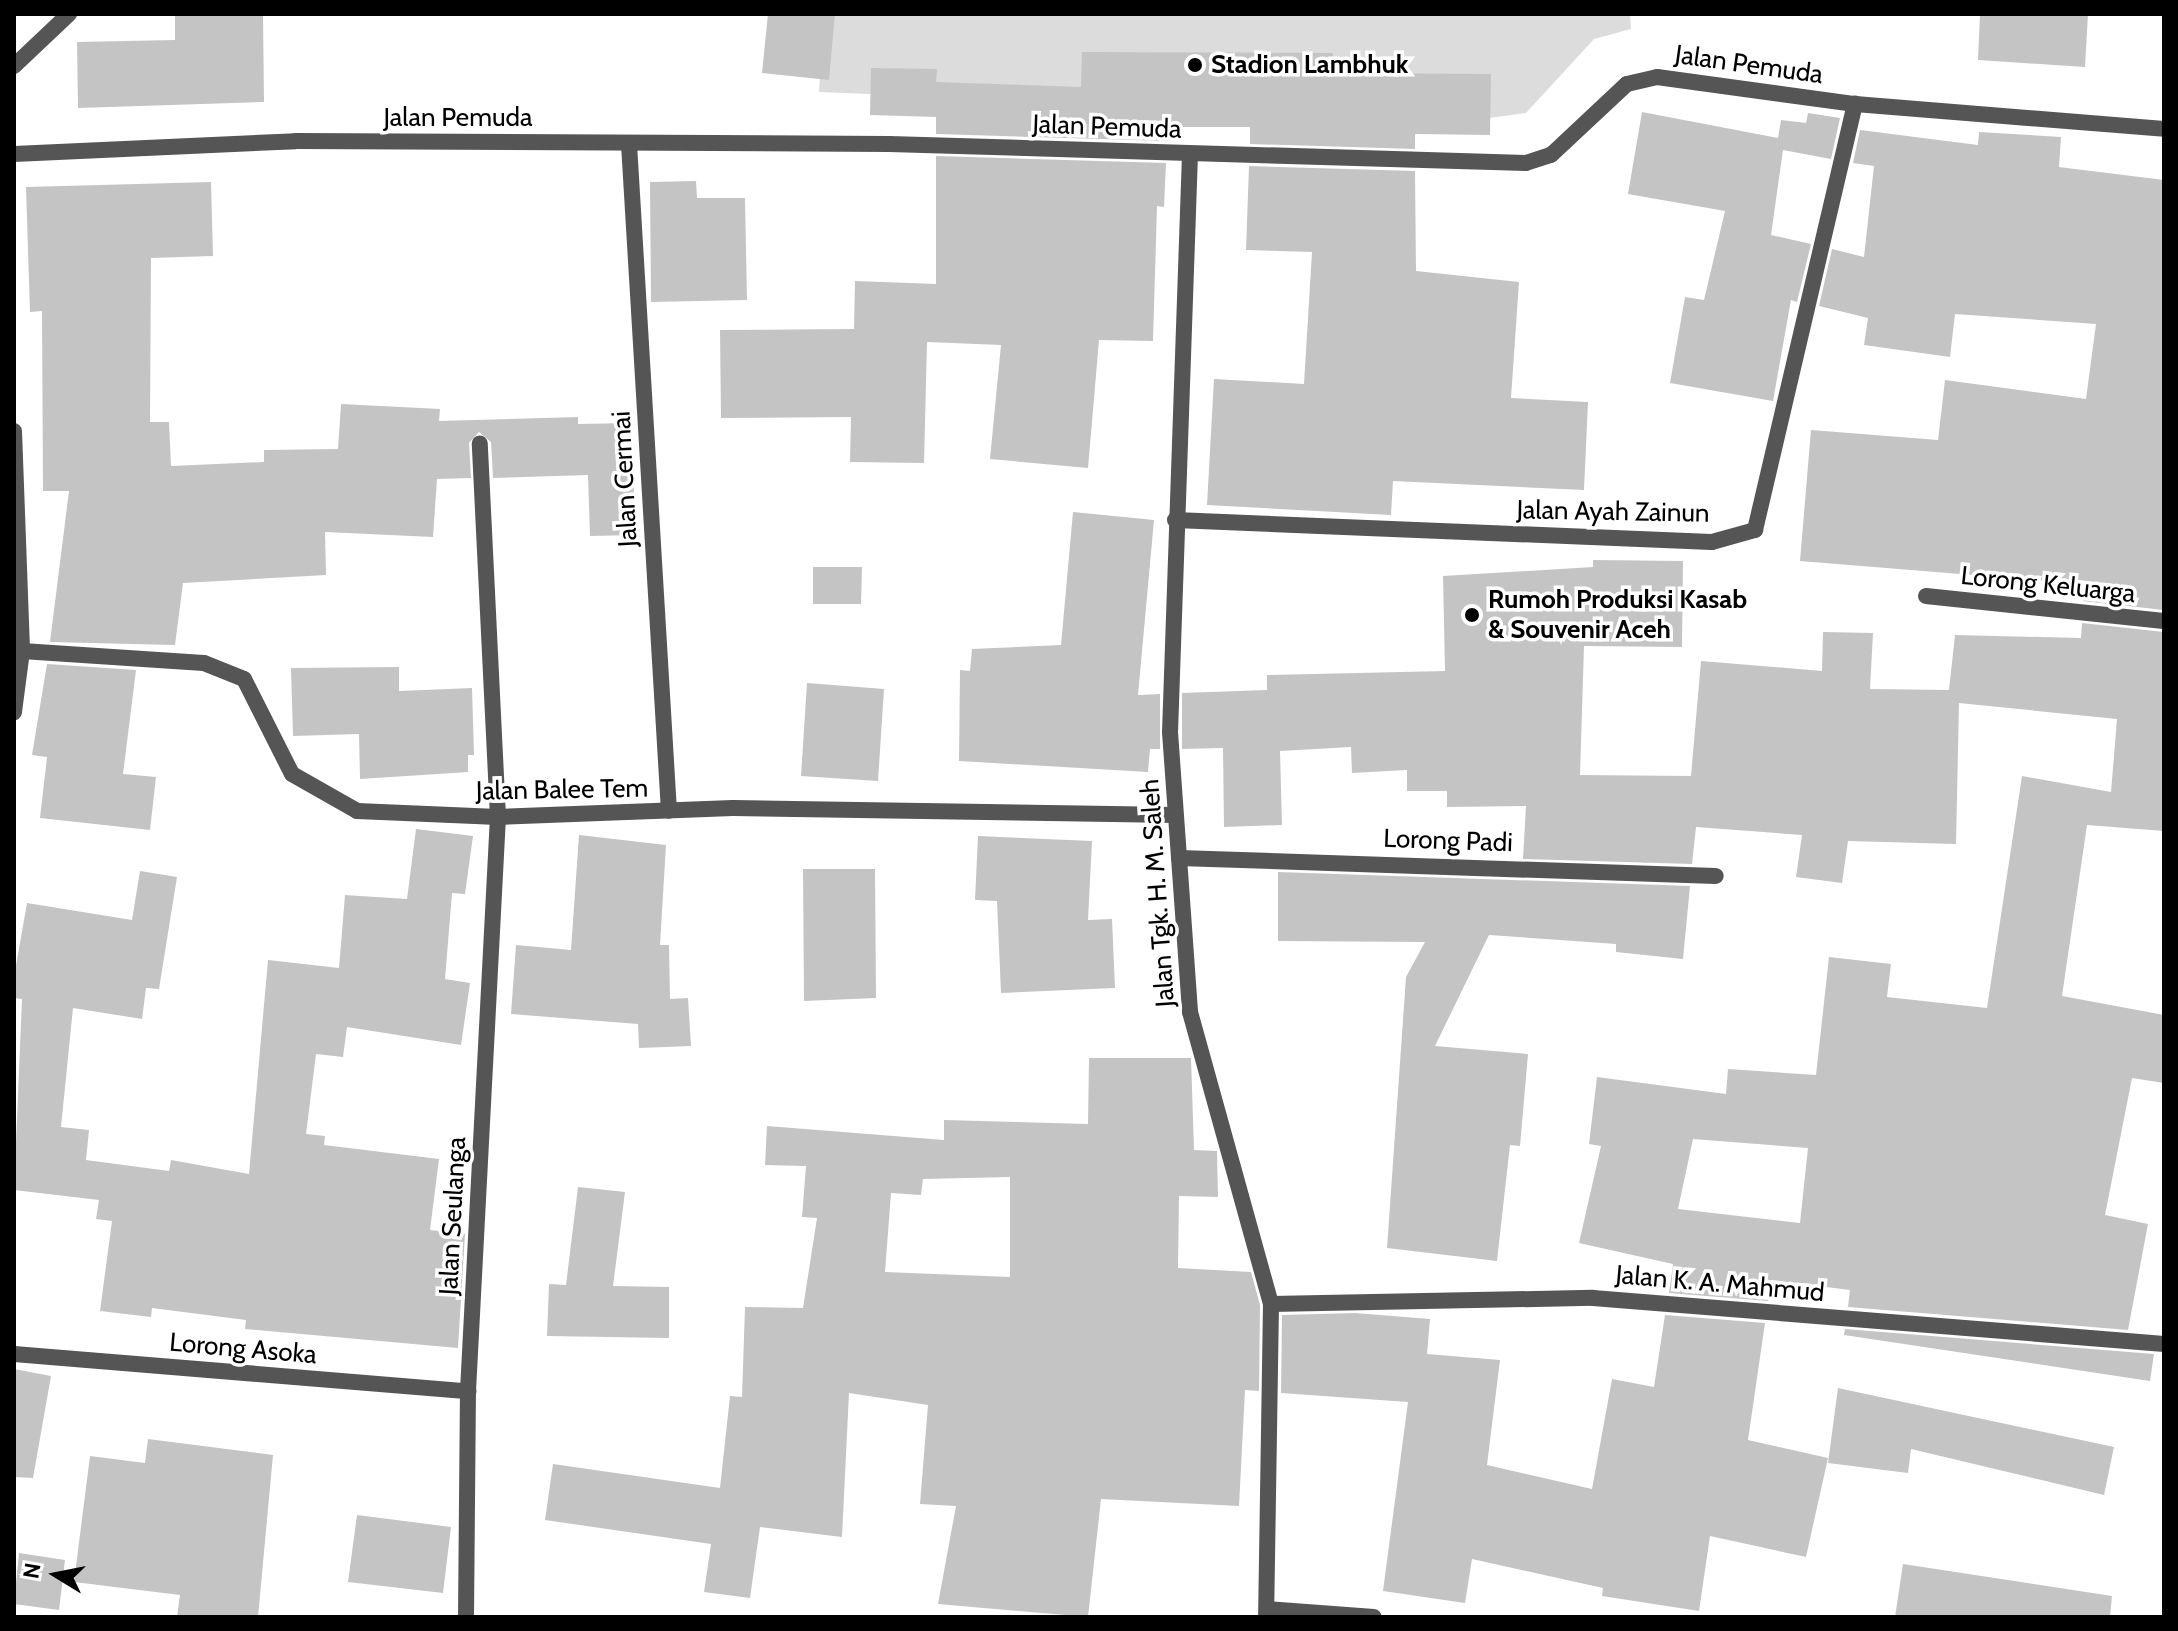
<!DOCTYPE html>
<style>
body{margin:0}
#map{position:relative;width:2178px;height:1631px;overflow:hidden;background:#fff;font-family:Cabin,sans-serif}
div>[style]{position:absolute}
.green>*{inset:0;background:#dcdcdc}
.building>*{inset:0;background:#c4c4c4}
.minor>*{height:16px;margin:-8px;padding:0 8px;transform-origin:8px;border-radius:8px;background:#555}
.dots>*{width:22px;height:22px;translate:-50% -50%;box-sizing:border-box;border:4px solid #fff;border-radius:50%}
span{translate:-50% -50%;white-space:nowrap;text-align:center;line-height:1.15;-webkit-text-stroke:7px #fff;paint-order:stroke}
.poi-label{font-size:26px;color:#000;font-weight:700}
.left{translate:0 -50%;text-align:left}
.street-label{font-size:26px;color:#000}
.frame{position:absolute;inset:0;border:16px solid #000;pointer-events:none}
.north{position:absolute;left:16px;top:1535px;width:80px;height:80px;-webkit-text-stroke:6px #fff;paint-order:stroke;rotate:280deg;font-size:22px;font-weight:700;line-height:32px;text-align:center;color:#000}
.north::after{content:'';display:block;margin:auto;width:28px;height:36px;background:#000;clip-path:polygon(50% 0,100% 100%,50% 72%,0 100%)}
</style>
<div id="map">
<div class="green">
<i style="clip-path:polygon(824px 14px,1630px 14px,1631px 29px,1594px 39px,1526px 113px,1489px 118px,819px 92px)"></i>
</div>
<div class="building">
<i style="clip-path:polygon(175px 14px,263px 14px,264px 102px,78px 108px,77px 42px,175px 40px)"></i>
<i style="clip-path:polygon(768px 14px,835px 14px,829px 80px,762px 73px)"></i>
<i style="clip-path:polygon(1980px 14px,2088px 14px,2085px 67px,1978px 60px)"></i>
<i style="clip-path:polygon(1082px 52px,1333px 53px,1333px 73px,1491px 74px,1490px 135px,1415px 134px,1415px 149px,1250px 144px,1250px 127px,1169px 127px,1168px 141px,936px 134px,936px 117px,870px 115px,871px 68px,937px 69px,936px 82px,1081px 87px)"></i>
<i style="clip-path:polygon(1642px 112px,1778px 138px,1781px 120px,1806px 123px,1808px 113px,1840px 118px,1831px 159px,1783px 150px,1771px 235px,1811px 244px,1797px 302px,1791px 300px,1773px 401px,1670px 383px,1685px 297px,1704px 300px,1725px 211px,1628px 194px)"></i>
<i style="clip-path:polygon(1860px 130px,1978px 145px,1979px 132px,2061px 137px,2059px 167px,2164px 180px,2164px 610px,2083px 601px,2084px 584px,1800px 561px,1811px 430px,1938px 440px,1945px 380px,2086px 399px,2096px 324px,1955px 314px,1950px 357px,1864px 345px,1868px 318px,1819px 306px,1832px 249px,1864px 257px,1874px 166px,1853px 163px)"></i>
<i style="clip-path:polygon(936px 156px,1166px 163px,1164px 207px,1157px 206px,1153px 341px,1099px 340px,1088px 468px,990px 459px,1001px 345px,927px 342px,924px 463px,850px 462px,851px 417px,721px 418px,720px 330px,854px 329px,855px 281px,936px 284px)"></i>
<i style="clip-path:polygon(1249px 166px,1415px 171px,1416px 271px,1519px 282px,1511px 398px,1588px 402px,1584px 490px,1393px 481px,1391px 515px,1207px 505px,1214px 379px,1304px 384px,1312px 252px,1246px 250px)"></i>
<i style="clip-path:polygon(696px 181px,697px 198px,745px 198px,747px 300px,651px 302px,650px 182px)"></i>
<i style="clip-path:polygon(211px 182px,213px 256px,151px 258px,150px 422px,169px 422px,171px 466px,264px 462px,264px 450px,338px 449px,341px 404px,440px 409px,439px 421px,578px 417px,578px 424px,632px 423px,635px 535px,590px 536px,588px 475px,493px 478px,491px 442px,479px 432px,469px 443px,471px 478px,437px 479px,433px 537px,325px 532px,326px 575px,183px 583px,175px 645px,50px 642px,69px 491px,43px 491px,42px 311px,30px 312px,26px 187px)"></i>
<i style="clip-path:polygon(1073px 512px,1154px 520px,1138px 695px,1160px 694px,1160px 749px,1150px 749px,1148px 772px,959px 761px,960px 670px,970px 671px,972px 649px,1061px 645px)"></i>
<i style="clip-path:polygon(evenodd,1593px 560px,1683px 561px,1682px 647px,1584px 646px,1580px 775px,1691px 776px,1701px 661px,1822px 671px,1823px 632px,1873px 633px,1870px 689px,1949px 690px,1955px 635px,2081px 638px,2082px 623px,2164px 632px,2164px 831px,2087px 825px,2062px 996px,2164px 1015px,2164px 1083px,2132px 1078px,2105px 1215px,2148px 1224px,2128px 1330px,1848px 1307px,1850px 1290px,1771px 1280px,1768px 1301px,1669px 1293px,1673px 1264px,1579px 1243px,1601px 1146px,1589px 1144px,1597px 1077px,1726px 1094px,1728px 1069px,1816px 1075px,1829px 957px,1891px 964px,1887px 997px,1987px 1008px,2022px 776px,2111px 792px,2117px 719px,1959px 703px,1956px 844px,1848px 841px,1842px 883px,1796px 877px,1802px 835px,1696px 827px,1692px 864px,1523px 859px,1526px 806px,1447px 807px,1447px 791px,1407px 791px,1407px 770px,1352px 773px,1351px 747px,1280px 751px,1282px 825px,1224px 827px,1223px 748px,1182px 749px,1182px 693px,1267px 690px,1267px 675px,1445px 671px,1443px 576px,1593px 567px,1593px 560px,1693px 1139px,1808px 1148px,1800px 1223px,1678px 1209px,1693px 1139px)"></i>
<i style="clip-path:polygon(813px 567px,862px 567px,861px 604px,813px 604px)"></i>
<i style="clip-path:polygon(47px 664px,136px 670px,123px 774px,156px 777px,150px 830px,40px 818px,47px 757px,32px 755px)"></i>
<i style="clip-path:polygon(399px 667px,399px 691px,472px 688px,474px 755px,468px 755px,468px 772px,360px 779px,359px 734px,293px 736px,291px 668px)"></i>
<i style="clip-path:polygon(807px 683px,884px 689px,878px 781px,801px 776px)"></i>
<i style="clip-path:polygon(416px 829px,473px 836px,465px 894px,452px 893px,445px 979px,470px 983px,461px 1045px,347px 1027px,343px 1057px,316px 1054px,306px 1134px,325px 1136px,324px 1145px,439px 1159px,430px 1230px,465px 1234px,458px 1348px,245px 1329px,246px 1320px,152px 1308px,151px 1317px,100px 1311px,112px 1221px,96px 1219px,99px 1200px,14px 1190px,22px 999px,14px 998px,14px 977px,27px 903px,132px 920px,140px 871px,177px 877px,159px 989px,146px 988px,142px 1019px,73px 1008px,61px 1127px,89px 1130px,86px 1160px,169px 1171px,171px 1160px,249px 1174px,268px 960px,339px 968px,345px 895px,407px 899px)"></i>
<i style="clip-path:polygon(579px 835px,666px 845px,660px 945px,669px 945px,670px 999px,688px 998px,691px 1046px,639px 1048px,638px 1024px,511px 1014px,516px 945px,571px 950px)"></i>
<i style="clip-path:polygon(978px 836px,1092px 841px,1088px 920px,1112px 919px,1115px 988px,1001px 993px,997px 901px,975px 900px)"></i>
<i style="clip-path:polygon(803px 869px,875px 869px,876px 998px,804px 1001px)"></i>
<i style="clip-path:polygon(1278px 872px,1690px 886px,1683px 959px,1616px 952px,1616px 944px,1489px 935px,1435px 1046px,1528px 1054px,1520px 1146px,1510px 1145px,1497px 1261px,1387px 1248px,1406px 977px,1425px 942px,1278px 941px)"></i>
<i style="clip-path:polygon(evenodd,1089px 1058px,1191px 1058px,1194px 1150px,1217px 1151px,1218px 1197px,1179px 1196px,1178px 1268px,1251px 1272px,1260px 1305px,1259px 1391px,1245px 1390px,1239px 1506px,1101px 1499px,1088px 1617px,938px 1604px,956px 1506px,920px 1504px,928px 1405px,849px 1393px,842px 1537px,760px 1527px,750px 1598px,704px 1592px,711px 1544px,545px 1520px,553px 1464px,720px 1488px,730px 1396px,742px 1397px,745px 1307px,803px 1308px,817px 1218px,802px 1217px,806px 1166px,765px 1165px,767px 1126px,944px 1140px,944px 1120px,1088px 1124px,1089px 1058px,1010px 1177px,1010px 1277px,885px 1272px,891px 1193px,921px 1195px,923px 1179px,1010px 1177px)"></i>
<i style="clip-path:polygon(578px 1187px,625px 1192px,613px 1286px,669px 1287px,669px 1338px,547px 1336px,549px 1284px,566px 1285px)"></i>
<i style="clip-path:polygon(1355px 1313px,1430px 1319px,1427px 1354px,1500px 1360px,1487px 1465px,1592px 1489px,1612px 1379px,1654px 1387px,1665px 1315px,1765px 1323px,1748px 1440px,1828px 1458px,1806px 1557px,1710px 1536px,1699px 1611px,1602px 1596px,1603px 1588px,1472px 1559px,1465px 1603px,1383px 1591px,1408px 1402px,1281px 1393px,1282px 1315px)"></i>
<i style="clip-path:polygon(1845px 1329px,2154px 1354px,2150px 1381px,1844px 1335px)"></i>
<i style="clip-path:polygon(14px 1369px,51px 1376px,33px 1478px,14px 1477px)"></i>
<i style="clip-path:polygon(1838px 1388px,2114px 1447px,2104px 1495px,1911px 1449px,1908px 1473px,1828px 1463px)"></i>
<i style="clip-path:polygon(148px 1439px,273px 1455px,258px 1617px,177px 1617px,180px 1595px,74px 1582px,90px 1456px,145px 1463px)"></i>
<i style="clip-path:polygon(357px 1515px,451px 1527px,443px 1593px,348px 1582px)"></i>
<i style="clip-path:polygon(19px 1553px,65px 1560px,59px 1610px,14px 1604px)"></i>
<i style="clip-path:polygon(1903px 1564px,2112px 1596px,2110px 1617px,1895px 1617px)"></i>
</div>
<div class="minor">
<i style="left:14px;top:66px;width:76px;rotate:-43.4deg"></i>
<i style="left:629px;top:144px;width:668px;rotate:86.57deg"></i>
<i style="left:14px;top:154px;width:282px;rotate:-2.6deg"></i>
<i style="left:296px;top:141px;width:593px;rotate:0.29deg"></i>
<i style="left:889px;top:144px;width:637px;rotate:1.71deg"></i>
<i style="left:1526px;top:163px;width:26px;rotate:-18deg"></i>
<i style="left:1551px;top:155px;width:104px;rotate:-43.1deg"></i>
<i style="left:1627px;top:84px;width:31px;rotate:-13deg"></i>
<i style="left:1657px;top:77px;width:200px;rotate:7.8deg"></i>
<i style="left:1855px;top:104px;width:310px;rotate:4.6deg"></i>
<i style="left:1190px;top:154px;width:578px;rotate:91.98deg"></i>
<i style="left:1170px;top:732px;width:281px;rotate:85.9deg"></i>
<i style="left:1190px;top:1012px;width:303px;rotate:74.5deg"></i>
<i style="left:1271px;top:1304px;width:313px;rotate:90.9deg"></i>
<i style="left:14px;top:431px;width:220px;rotate:87.9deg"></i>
<i style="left:22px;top:651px;width:62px;rotate:97.5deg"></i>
<i style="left:1175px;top:520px;width:537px;rotate:2.35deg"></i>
<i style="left:1712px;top:542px;width:45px;rotate:-15.6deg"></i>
<i style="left:1755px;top:530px;width:438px;rotate:-76.8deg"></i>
<i style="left:1926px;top:596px;width:239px;rotate:6deg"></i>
<i style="left:22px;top:651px;width:182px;rotate:3.8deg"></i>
<i style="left:204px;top:663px;width:43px;rotate:21.8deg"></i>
<i style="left:244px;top:679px;width:106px;rotate:63.2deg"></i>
<i style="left:292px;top:774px;width:75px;rotate:29.6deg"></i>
<i style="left:357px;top:811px;width:141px;rotate:2.4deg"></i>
<i style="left:498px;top:817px;width:235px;rotate:-2.2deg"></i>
<i style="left:733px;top:808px;width:442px;rotate:0.9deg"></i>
<i style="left:1179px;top:858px;width:537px;rotate:1.92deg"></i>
<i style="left:1271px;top:1304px;width:322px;rotate:-1.1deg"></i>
<i style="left:1593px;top:1298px;width:573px;rotate:4.61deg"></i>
<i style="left:14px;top:1354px;width:456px;rotate:4.7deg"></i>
<i style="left:1267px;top:1609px;width:107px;rotate:4.3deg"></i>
<i style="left:466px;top:1617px;width:226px;rotate:-89.5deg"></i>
<i style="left:468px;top:1391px;width:575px;rotate:-87.01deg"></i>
<i style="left:498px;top:817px;width:374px;rotate:-92.8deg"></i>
</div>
<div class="dots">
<i style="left:1195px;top:65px;background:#000"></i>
<i style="left:1472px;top:615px;background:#000"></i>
</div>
<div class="poi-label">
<span class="left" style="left:1211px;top:65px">Stadion Lambhuk</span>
<span class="left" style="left:1488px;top:615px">Rumoh Produksi Kasab<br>&amp; Souvenir Aceh</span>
</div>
<div class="street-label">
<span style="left:1749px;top:65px;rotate:8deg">Jalan Pemuda</span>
<span style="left:458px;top:118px">Jalan Pemuda</span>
<span style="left:1107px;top:127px;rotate:2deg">Jalan Pemuda</span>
<span style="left:625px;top:479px;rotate:-93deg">Jalan Cermai</span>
<span style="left:1613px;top:512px;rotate:1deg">Jalan Ayah Zainun</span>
<span style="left:2048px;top:585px;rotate:6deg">Lorong Keluarga</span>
<span style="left:562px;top:790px;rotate:-1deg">Jalan Balee Tem</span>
<span style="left:1448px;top:841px;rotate:2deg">Lorong Padi</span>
<span style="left:1158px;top:893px;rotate:-94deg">Jalan Tgk. H. M. Saleh</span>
<span style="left:453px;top:1216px;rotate:-87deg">Jalan Seulanga</span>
<span style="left:1720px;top:1284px;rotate:5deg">Jalan K. A. Mahmud</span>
<span style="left:243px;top:1349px;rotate:5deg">Lorong Asoka</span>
</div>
<div class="frame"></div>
<div class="north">N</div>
</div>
